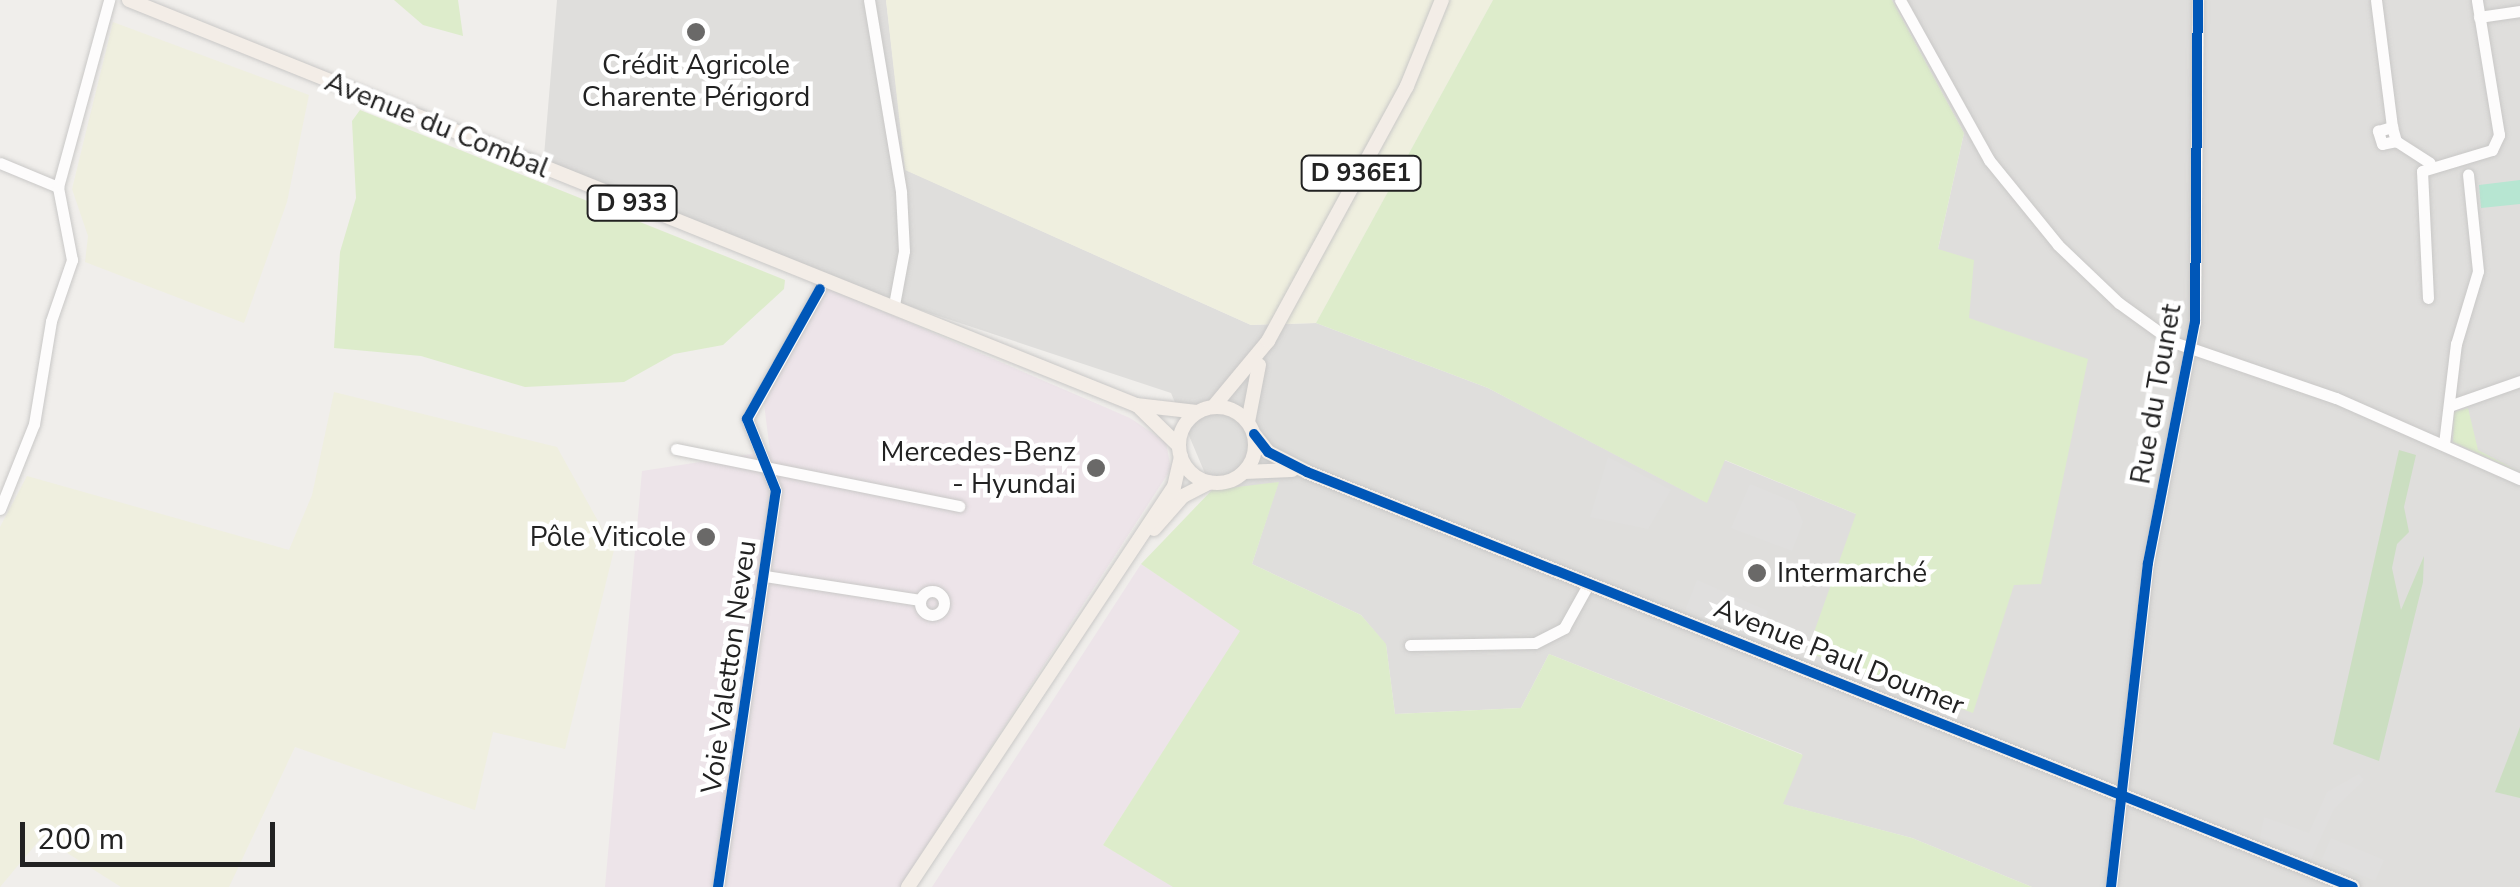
<!DOCTYPE html>
<meta charset="utf-8">
<style>
body{margin:0}
#map{position:relative;width:2520px;height:887px;overflow:hidden;background:#f0eeeb;font-family:"Nunito Sans",sans-serif}
div>[style]{position:absolute}
.residential>*{inset:0;background:#dfdedc}
.industrial>*{inset:0;background:#ede4e9}
.farmland>*{inset:0;background:#efefdf}
.grass>*{inset:0;background:#ddeccb}
.forest>*{inset:0;background:#cbdec1}
.pitch>*{inset:0;background:#b7e6d2}
.parking>*{inset:0;background:#e0dfde}
.roads{filter:drop-shadow(0 0 2px #c9c8c7) drop-shadow(0 0 2px #c9c8c7)}
.minor>*{height:11px;margin:-5.5px;padding:0 5.5px;transform-origin:5.5px;border-radius:5.5px;background:#fdfcfc}
.minor>.ring{margin:-5.5px;padding:0;box-sizing:content-box;background:none;border:11px solid #fdfcfc;border-radius:50%}
.major>*{height:14px;margin:-7px;padding:0 7px;transform-origin:7px;border-radius:7px;background:#f3ede7}
.major>.ring{margin:-7px;padding:0;box-sizing:content-box;background:none;border:14px solid #f3ede7;border-radius:50%}
.cycleway>*{height:10px;margin:-5px;padding:0 5px;transform-origin:5px;border-radius:5px;background:#0057b8}
.dots>*{width:28px;height:28px;translate:-50% -50%;box-sizing:border-box;border:5px solid #fff;border-radius:50%}
span{translate:-50% -50%;white-space:nowrap;text-align:center;line-height:1.15;-webkit-text-stroke:9px #fff;paint-order:stroke}
.shield-label span{padding:2px 8px;background:#fff;border:2px solid;border-radius:8px;-webkit-text-stroke-width:0}
.shield-label{font-size:25px;color:#222;font-weight:700}
.poi-label{font-size:28px;color:#222}
.right{translate:-100% -50%;text-align:right}
.left{translate:0 -50%;text-align:left}
.street-label{font-size:28px;color:#222}
.scale{position:absolute;left:20px;top:822px;width:255px;height:45px;box-sizing:border-box;border:5px solid #222;border-top:0;padding-left:12px;font-size:30px;line-height:35px;white-space:nowrap;color:#222;-webkit-text-stroke:8px #fff;paint-order:stroke}
</style>
<div id="map">
<div class="residential">
<i style="clip-path:polygon(557px 0,886px 0,906px 170px,1251px 325px,1316px 323px,1488px 388px,1706px 502px,1724px 460px,1856px 514px,1969px 318px,1938px 249px,1964px 133px,1892px 0,2520px 0,2520px 887px,2032px 887px,1912px 838px,1782px 804px,1802px 754px,1549px 654px,1521px 708px,1395px 714px,1386px 645px,1361px 615px,1252px 564px,1278px 483px,1212px 490px,1171px 393px,830px 280px,543px 168px)"></i>
</div>
<div class="industrial">
<i style="clip-path:polygon(820px 284px,1130px 418px,1166px 442px,1171px 469px,900px 887px,605px 887px,642px 471px,770px 451px,764px 404px)"></i>
<i style="clip-path:polygon(1141px 564px,1241px 631px,1103px 845px,1174px 887px,932px 887px)"></i>
</div>
<div class="farmland">
<i style="clip-path:polygon(886px 0,1493px 0,1316px 323px,1251px 325px,905px 170px)"></i>
<i style="clip-path:polygon(113px 22px,309px 95px,287px 202px,244px 323px,85px 262px,88px 236px,72px 189px)"></i>
<i style="clip-path:polygon(334px 392px,557px 447px,614px 550px,565px 749px,493px 732px,475px 810px,295px 747px,229px 887px,121px 887px,42px 837px,0 887px,0 527px,27px 476px,289px 550px,312px 495px)"></i>
</div>
<div class="grass">
<i style="clip-path:polygon(394px 0,458px 0,463px 36px,423px 25px)"></i>
<i style="clip-path:polygon(1493px 0,1892px 0,1964px 133px,1938px 249px,1974px 260px,1969px 318px,2088px 359px,2041px 584px,2014px 585px,1973px 713px,1807px 652px,1856px 514px,1725px 460px,1707px 503px,1488px 388px,1316px 323px)"></i>
<i style="clip-path:polygon(360px 110px,785px 280px,784px 289px,723px 345px,674px 354px,624px 382px,525px 387px,421px 356px,334px 348px,340px 252px,356px 198px,352px 121px)"></i>
<i style="clip-path:polygon(2468px 408px,2478px 450px,2520px 472px,2453px 442px,2454px 412px)"></i>
<i style="clip-path:polygon(1279px 482px,1252px 564px,1361px 615px,1386px 644px,1395px 714px,1521px 708px,1549px 654px,1803px 755px,1783px 804px,1912px 838px,2032px 887px,1173px 887px,1103px 845px,1240px 631px,1141px 564px,1212px 490px)"></i>
</div>
<div class="forest">
<i style="clip-path:polygon(2399px 450px,2416px 455px,2404px 507px,2409px 532px,2397px 544px,2392px 568px,2401px 610px,2424px 556px,2423px 582px,2379px 761px,2333px 744px)"></i>
<i style="clip-path:polygon(2520px 727px,2520px 798px,2495px 792px)"></i>
</div>
<div class="pitch">
<i style="clip-path:polygon(2520px 180px,2520px 204px,2481px 208px,2479px 185px)"></i>
</div>
<div class="parking">
<i style="clip-path:polygon(1608px 457px,1671px 490px,1648px 529px,1590px 517px)"></i>
<i style="clip-path:polygon(1750px 484px,1794px 502px,1803px 522px,1792px 551px,1731px 528px)"></i>
<i style="clip-path:polygon(1697px 580px,1768px 611px,1757px 640px,1685px 611px)"></i>
<i style="clip-path:polygon(2359px 774px,2364px 780px,2334px 809px,2311px 859px,2260px 838px,2264px 817px,2309px 833px,2327px 792px)"></i>
<i style="clip-path:polygon(2331px 838px,2384px 860px,2375px 881px,2322px 859px)"></i>
</div>
<div class="roads">
<div class="minor">
<i style="left:869px;top:0;width:195px;rotate:80.5deg"></i>
<i style="left:901px;top:192px;width:59px;rotate:87.1deg"></i>
<i style="left:904px;top:251px;width:55px;rotate:100.5deg"></i>
<i style="left:1900px;top:0;width:183px;rotate:60.9deg"></i>
<i style="left:1989px;top:160px;width:109px;rotate:50.9deg"></i>
<i style="left:2058px;top:245px;width:84px;rotate:43.6deg"></i>
<i style="left:2119px;top:303px;width:67px;rotate:35.8deg"></i>
<i style="left:2173px;top:342px;width:172px;rotate:19deg"></i>
<i style="left:2336px;top:398px;width:201px;rotate:23.8deg"></i>
<i style="left:2376px;top:0;width:128px;rotate:82.8deg"></i>
<i style="left:2479px;top:17px;width:41px;rotate:-8.3deg"></i>
<i style="left:2396px;top:141px;width:14px;rotate:168deg"></i>
<i style="left:2382px;top:144px;width:14px;rotate:-107deg"></i>
<i style="left:2378px;top:131px;width:15px;rotate:-16deg"></i>
<i style="left:2392px;top:127px;width:15px;rotate:74deg"></i>
<i style="left:2396px;top:141px;width:40px;rotate:32.9deg"></i>
<i style="left:0;top:163px;width:63px;rotate:22.5deg"></i>
<i style="left:2428px;top:298px;width:127px;rotate:-92.7deg"></i>
<i style="left:2422px;top:171px;width:73px;rotate:-16.7deg"></i>
<i style="left:2492px;top:150px;width:17px;rotate:-65deg"></i>
<i style="left:2499px;top:135px;width:137px;rotate:-99.3deg"></i>
<i style="left:2449px;top:406px;width:75px;rotate:-19.4deg"></i>
<i style="left:2444px;top:444px;width:101px;rotate:-83.2deg"></i>
<i style="left:2456px;top:344px;width:76px;rotate:-73.2deg"></i>
<i style="left:2478px;top:271px;width:97px;rotate:-95.9deg"></i>
<i style="left:676px;top:449px;width:289px;rotate:11.4deg"></i>
<i style="left:0;top:509px;width:92px;rotate:-68.2deg"></i>
<i style="left:34px;top:424px;width:104px;rotate:-80.6deg"></i>
<i style="left:51px;top:321px;width:65px;rotate:-71deg"></i>
<i style="left:72px;top:260px;width:74px;rotate:-100.9deg"></i>
<i style="left:58px;top:187px;width:194px;rotate:-74.7deg"></i>
<i style="left:765px;top:576px;width:157px;rotate:8.8deg"></i>
<i class="ring" style="left:920px;top:591px;width:13px;height:13px"></i>
<i style="left:1410px;top:645px;width:125px;rotate:-0.9deg"></i>
<i style="left:1535px;top:643px;width:33px;rotate:-27deg"></i>
<i style="left:1564px;top:628px;width:51px;rotate:-60.9deg"></i>
<i style="left:718px;top:887px;width:400px;rotate:-81.7deg"></i>
<i style="left:776px;top:491px;width:78px;rotate:-111.9deg"></i>
<i style="left:747px;top:419px;width:149px;rotate:-60.7deg"></i>
<i style="left:2111px;top:887px;width:326px;rotate:-83.5deg"></i>
<i style="left:2148px;top:563px;width:246px;rotate:-79deg"></i>
<i style="left:2195px;top:322px;width:322px;rotate:-89.5deg"></i>
</div>
<div class="major">
<i style="left:129px;top:0;width:1085px;rotate:21.91deg"></i>
<i style="left:1136px;top:405px;width:61px;rotate:6.5deg"></i>
<i style="left:1214px;top:406px;width:85px;rotate:-50.3deg"></i>
<i style="left:1268px;top:341px;width:290px;rotate:-61.4deg"></i>
<i style="left:1407px;top:86px;width:93px;rotate:-67.9deg"></i>
<i class="ring" style="left:1179px;top:407px;width:62px;height:62px"></i>
<i style="left:1140px;top:408px;width:53px;rotate:44.2deg"></i>
<i style="left:1248px;top:422px;width:58px;rotate:-79.1deg"></i>
<i style="left:1254px;top:434px;width:23px;rotate:52deg"></i>
<i style="left:1268px;top:452px;width:44px;rotate:27.1deg"></i>
<i style="left:1307px;top:472px;width:1125px;rotate:21.64deg"></i>
<i style="left:1244px;top:472px;width:48px;rotate:-2.4deg"></i>
<i style="left:1154px;top:529px;width:44px;rotate:-48.7deg"></i>
<i style="left:1183px;top:496px;width:30px;rotate:-27deg"></i>
<i style="left:908px;top:887px;width:480px;rotate:-56.4deg"></i>
<i style="left:1174px;top:487px;width:31px;rotate:-77deg"></i>
</div>
</div>
<div class="cycleway">
<i style="left:1254px;top:434px;width:23px;rotate:52deg"></i>
<i style="left:1268px;top:452px;width:44px;rotate:27.1deg"></i>
<i style="left:1307px;top:472px;width:1125px;rotate:21.64deg"></i>
<i style="left:718px;top:887px;width:400px;rotate:-81.7deg"></i>
<i style="left:776px;top:491px;width:78px;rotate:-111.9deg"></i>
<i style="left:747px;top:419px;width:149px;rotate:-60.7deg"></i>
<i style="left:2111px;top:887px;width:326px;rotate:-83.5deg"></i>
<i style="left:2148px;top:563px;width:246px;rotate:-79deg"></i>
<i style="left:2195px;top:322px;width:322px;rotate:-89.5deg"></i>
</div>
<div class="dots">
<i style="left:696px;top:32px;background:#6a6968"></i>
<i style="left:1096px;top:468px;background:#6a6968"></i>
<i style="left:706px;top:537px;background:#6a6968"></i>
<i style="left:1757px;top:573px;background:#6a6968"></i>
</div>
<div class="shield-label">
<span style="left:1361px;top:173px">D 936E1</span>
<span style="left:632px;top:203px">D 933</span>
</div>
<div class="poi-label">
<span style="left:696px;top:81px">Crédit Agricole<br>Charente Périgord</span>
<span class="right" style="left:1076px;top:468px">Mercedes-Benz<br>- Hyundai</span>
<span class="right" style="left:686px;top:537px">Pôle Viticole</span>
<span class="left" style="left:1777px;top:573px">Intermarché</span>
</div>
<div class="street-label">
<span style="left:437px;top:125px;rotate:22deg">Avenue du Combal</span>
<span style="left:2156px;top:394px;rotate:-80deg">Rue du Tounet</span>
<span style="left:1839px;top:657px;rotate:22deg">Avenue Paul Doumer</span>
<span style="left:729px;top:667px;rotate:-82deg">Voie Valetton Neveu</span>
</div>
<div class="scale">200 m</div>
</div>
